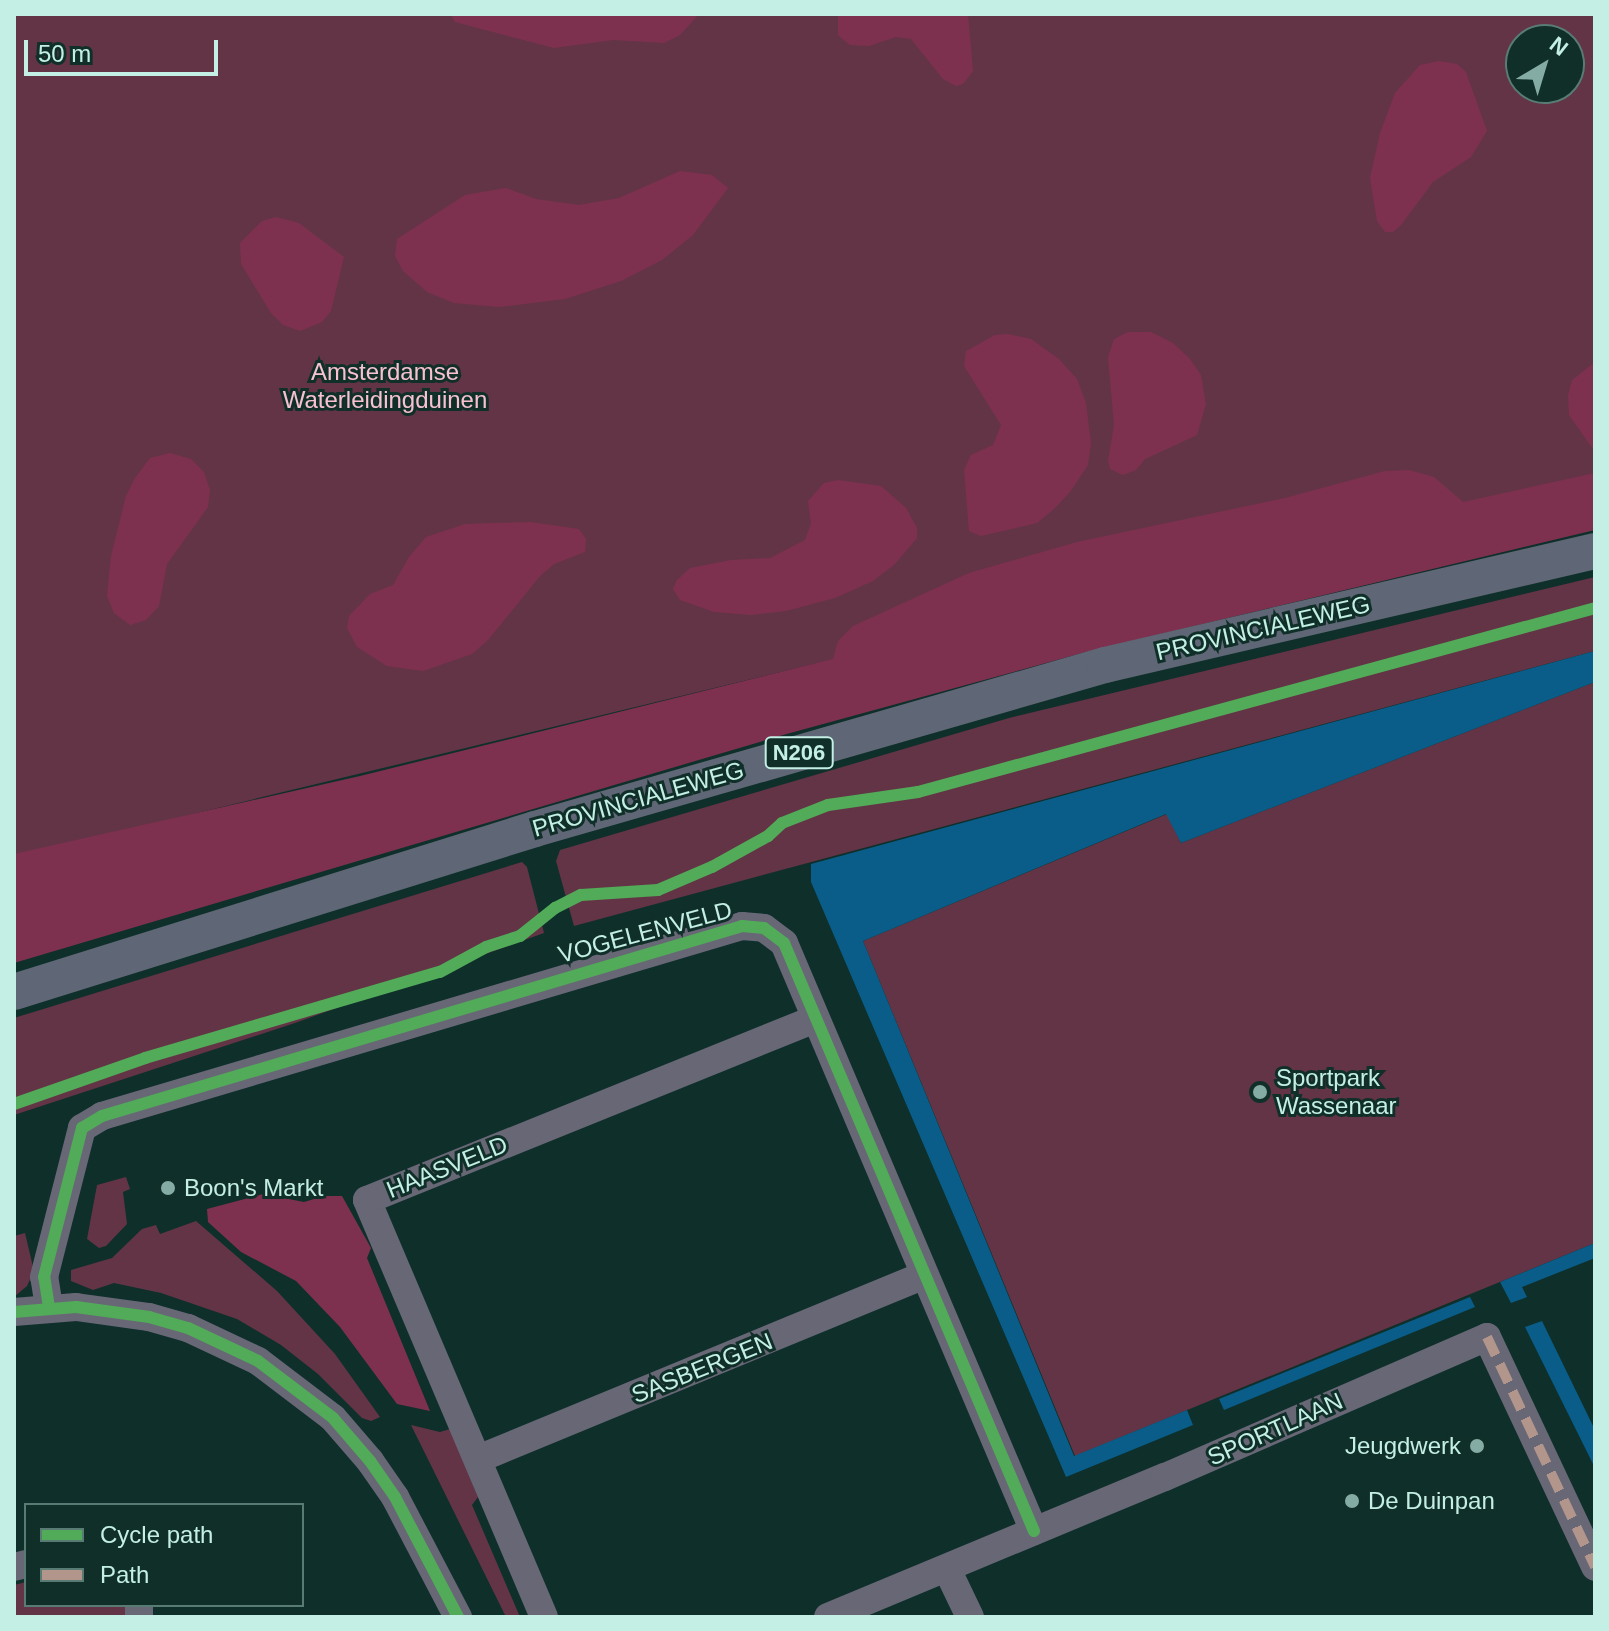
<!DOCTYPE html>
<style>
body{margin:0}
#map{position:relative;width:1609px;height:1631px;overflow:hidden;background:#0e2f2a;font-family:Arial,sans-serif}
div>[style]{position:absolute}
.green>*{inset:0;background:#633445}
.forest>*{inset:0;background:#7e314f}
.water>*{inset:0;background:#095d88}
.minor>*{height:28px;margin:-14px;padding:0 14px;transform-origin:14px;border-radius:14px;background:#686776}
.major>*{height:36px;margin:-18px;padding:0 18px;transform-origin:18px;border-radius:18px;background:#5f6675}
.quiet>*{height:10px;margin-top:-5px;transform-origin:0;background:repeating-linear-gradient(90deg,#b2968c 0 20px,transparent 0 30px)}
.cycleway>*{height:12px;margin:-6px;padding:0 6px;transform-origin:6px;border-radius:6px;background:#51ab58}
.dots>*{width:22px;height:22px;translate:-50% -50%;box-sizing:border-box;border:4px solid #102f29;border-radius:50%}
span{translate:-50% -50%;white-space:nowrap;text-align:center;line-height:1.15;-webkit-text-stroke:6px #102f29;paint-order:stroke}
.shield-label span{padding:2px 6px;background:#102f29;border:2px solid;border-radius:6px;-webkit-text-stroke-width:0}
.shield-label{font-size:22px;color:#c3efe5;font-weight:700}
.park-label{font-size:24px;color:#f7c1d0}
.street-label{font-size:24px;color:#c3efe5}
.poi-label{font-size:24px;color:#c3efe5}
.left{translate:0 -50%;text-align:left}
.right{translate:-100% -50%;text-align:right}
.frame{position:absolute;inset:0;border:16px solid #c3efe5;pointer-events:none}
.legend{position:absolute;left:24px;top:1503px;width:280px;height:104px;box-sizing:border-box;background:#102f29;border:2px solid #587c74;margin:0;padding:10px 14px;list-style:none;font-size:24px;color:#c3efe5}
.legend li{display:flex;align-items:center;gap:16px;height:40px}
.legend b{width:40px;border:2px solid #587c74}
.north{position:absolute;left:1505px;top:24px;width:80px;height:80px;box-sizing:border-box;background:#102f29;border:2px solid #587c74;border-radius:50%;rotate:38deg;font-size:22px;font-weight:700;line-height:32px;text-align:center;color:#c3efe5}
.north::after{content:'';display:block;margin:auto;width:28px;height:36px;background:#84aca4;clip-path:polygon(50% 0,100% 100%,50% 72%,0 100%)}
.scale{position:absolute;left:24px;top:40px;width:194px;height:36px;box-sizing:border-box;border:4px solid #c3efe5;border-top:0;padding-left:10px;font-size:24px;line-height:28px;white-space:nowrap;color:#c3efe5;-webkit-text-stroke:6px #102f29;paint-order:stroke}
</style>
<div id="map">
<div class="green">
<i style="clip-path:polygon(evenodd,14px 14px,1595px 14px,1595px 486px,810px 665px,14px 857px,14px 14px,1521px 40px,1569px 40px,1569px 88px,1521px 88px,1521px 40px)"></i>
<i style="clip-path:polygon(1595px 577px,1595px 651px,574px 926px,556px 861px,560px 850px,1009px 718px)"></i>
<i style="clip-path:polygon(1595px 682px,1595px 1243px,1075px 1456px,863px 941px,1167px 814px,1181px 843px)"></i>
<i style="clip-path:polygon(522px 862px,527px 867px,544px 933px,295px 1023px,14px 1115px,14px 1018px)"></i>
<i style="clip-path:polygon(126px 1177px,130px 1189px,123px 1192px,127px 1224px,106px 1246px,99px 1248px,87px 1239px,97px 1185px)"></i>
<i style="clip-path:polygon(196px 1221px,277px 1291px,335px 1354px,380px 1417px,371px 1421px,362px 1418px,318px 1374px,281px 1345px,237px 1319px,161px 1293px,114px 1283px,93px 1290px,71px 1281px,71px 1270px,112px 1258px,142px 1229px,156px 1225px,160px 1234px)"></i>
<i style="clip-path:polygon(25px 1233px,34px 1271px,27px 1286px,14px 1297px,14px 1236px)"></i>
<i style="clip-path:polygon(411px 1425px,440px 1432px,450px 1429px,478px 1497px,472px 1505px,520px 1617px,506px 1617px)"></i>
<i style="clip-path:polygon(26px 1582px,26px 1605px,126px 1605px,126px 1615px,14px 1617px,14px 1585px)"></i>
</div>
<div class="forest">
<i style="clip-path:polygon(450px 14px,699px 14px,680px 35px,664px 43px,613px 40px,554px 48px,455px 22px)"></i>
<i style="clip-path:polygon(838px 14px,968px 14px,973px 71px,963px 84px,956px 86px,943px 79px,911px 39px,896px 37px,869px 46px,850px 45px,838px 35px)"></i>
<i style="clip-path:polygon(1439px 61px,1457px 64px,1466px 72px,1487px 131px,1471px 157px,1433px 182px,1401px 225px,1393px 232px,1385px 232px,1377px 221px,1370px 178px,1380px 133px,1395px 93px,1420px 65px)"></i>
<i style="clip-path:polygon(680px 171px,712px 175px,728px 188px,693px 235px,662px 260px,621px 281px,565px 299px,499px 307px,454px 303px,427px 292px,403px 271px,395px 256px,397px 239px,465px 195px,506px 188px,536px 199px,579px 205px,619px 198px)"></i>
<i style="clip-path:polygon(276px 217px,299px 223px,344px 257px,331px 311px,322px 322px,300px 331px,283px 325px,271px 313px,241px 264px,240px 243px,262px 221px)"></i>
<i style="clip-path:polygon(1128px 332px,1151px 332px,1173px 343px,1190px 359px,1201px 375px,1206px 404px,1197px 435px,1145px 459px,1136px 470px,1123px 475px,1110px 469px,1108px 461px,1114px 425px,1108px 357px,1114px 339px)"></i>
<i style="clip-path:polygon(1008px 334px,1031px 339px,1059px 359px,1077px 379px,1086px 403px,1091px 443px,1088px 465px,1070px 492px,1054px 509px,1037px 523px,981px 536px,969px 531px,964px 470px,971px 455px,993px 445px,1001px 425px,964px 366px,966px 351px,995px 335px)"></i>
<i style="clip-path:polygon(1595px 362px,1595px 452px,1569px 415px,1568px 395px,1572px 380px)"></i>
<i style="clip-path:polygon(170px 453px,191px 459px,204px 472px,210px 490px,208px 507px,167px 564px,159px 606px,146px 620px,130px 625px,114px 613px,107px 596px,111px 556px,126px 496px,135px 478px,150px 458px)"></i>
<i style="clip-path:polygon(1409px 470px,1434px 477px,1463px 502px,1595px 473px,1595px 530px,1086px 652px,783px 735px,14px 963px,14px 854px,360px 776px,833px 659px,838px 641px,853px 626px,969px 573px,1077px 542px,1285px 498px,1385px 471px)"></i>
<i style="clip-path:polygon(838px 480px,881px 486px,906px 508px,917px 528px,917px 538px,895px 564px,873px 581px,835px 598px,786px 611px,751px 615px,714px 612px,680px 600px,673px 589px,677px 580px,690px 568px,731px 560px,770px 558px,805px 540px,811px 523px,808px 501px,824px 483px)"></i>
<i style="clip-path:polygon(530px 522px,579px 529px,586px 539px,585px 552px,554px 564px,540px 576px,488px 640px,472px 654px,423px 671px,387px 666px,357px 647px,347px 628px,349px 616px,370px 594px,393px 585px,409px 557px,426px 537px,465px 524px)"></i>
<i style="clip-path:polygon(263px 1194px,304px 1202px,324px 1196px,342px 1196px,371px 1248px,367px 1258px,430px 1411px,397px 1404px,340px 1327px,296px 1281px,241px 1252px,208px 1222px,207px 1209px)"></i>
</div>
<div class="water">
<i style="clip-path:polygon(1595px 651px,1595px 682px,1181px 843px,1166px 814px,863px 941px,1074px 1456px,1187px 1410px,1193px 1425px,1066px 1477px,811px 882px,811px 864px)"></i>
<i style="clip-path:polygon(1595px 1243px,1595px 1258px,1522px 1287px,1527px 1297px,1511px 1303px,1500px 1282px)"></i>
<i style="clip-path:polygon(1470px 1297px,1475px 1307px,1224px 1410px,1219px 1399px)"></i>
<i style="clip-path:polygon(1542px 1321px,1595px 1430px,1595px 1468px,1525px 1327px)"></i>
</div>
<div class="minor">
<i style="left:49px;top:1307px;width:30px;rotate:-99deg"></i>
<i style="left:44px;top:1277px;width:154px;rotate:-75.7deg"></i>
<i style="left:82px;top:1128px;width:23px;rotate:-31deg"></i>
<i style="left:102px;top:1116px;width:668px;rotate:-16.53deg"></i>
<i style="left:742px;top:926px;width:22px;rotate:5deg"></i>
<i style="left:764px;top:928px;width:25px;rotate:37deg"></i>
<i style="left:784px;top:943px;width:639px;rotate:66.97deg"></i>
<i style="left:14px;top:1312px;width:62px;rotate:-4.6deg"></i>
<i style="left:76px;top:1307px;width:74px;rotate:7.8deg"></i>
<i style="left:149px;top:1317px;width:41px;rotate:15.8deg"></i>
<i style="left:188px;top:1328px;width:77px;rotate:25.2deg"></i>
<i style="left:258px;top:1361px;width:94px;rotate:37.2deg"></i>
<i style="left:333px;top:1418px;width:57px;rotate:49.3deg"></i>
<i style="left:370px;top:1461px;width:44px;rotate:55.2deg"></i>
<i style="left:395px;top:1497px;width:136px;rotate:62.3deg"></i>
<i style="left:478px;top:1459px;width:483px;rotate:-22.4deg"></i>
<i style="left:14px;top:1567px;width:12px;rotate:-14deg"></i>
<i style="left:947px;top:1569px;width:53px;rotate:64.4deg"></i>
<i style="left:139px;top:1605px;width:12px;rotate:90deg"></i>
<i style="left:544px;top:1617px;width:453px;rotate:-113deg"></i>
<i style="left:367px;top:1200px;width:482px;rotate:-22deg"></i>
<i style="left:828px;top:1617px;width:365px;rotate:-22.6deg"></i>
<i style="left:1165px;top:1477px;width:351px;rotate:-23.5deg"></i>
<i style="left:1487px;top:1337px;width:254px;rotate:64.8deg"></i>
</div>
<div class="major">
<i style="left:14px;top:992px;width:546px;rotate:-17.37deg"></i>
<i style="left:535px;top:829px;width:593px;rotate:-16.05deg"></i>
<i style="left:1105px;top:665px;width:503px;rotate:-13.1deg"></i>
</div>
<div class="quiet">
<i style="left:1487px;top:1337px;width:254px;rotate:64.8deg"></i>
</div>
<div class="cycleway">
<i style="left:14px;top:1104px;width:139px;rotate:-19.3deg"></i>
<i style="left:145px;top:1058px;width:307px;rotate:-16.3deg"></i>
<i style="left:440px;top:972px;width:52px;rotate:-28.5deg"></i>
<i style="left:486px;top:947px;width:36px;rotate:-18deg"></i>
<i style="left:520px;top:936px;width:45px;rotate:-38.7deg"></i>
<i style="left:555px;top:908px;width:29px;rotate:-27deg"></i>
<i style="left:581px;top:895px;width:77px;rotate:-3.7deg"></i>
<i style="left:658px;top:890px;width:59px;rotate:-23.1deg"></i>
<i style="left:712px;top:867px;width:64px;rotate:-29deg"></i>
<i style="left:768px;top:836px;width:19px;rotate:-43deg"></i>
<i style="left:782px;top:823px;width:49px;rotate:-21.4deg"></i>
<i style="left:828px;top:805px;width:91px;rotate:-8.2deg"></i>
<i style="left:918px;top:792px;width:702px;rotate:-15.2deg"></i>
<i style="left:49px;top:1307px;width:30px;rotate:-99deg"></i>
<i style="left:44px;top:1277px;width:154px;rotate:-75.7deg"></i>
<i style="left:82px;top:1128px;width:23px;rotate:-31deg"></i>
<i style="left:102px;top:1116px;width:668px;rotate:-16.53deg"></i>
<i style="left:742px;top:926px;width:22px;rotate:5deg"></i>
<i style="left:764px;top:928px;width:25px;rotate:37deg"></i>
<i style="left:784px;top:943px;width:639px;rotate:66.97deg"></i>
<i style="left:14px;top:1312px;width:62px;rotate:-4.6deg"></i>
<i style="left:76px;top:1307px;width:74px;rotate:7.8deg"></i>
<i style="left:149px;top:1317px;width:41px;rotate:15.8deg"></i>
<i style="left:188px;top:1328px;width:77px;rotate:25.2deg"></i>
<i style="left:258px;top:1361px;width:94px;rotate:37.2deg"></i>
<i style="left:333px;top:1418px;width:57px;rotate:49.3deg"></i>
<i style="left:370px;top:1461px;width:44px;rotate:55.2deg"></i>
<i style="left:395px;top:1497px;width:136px;rotate:62.3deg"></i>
</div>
<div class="dots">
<i style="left:1260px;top:1092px;background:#84aca4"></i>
<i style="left:168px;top:1188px;background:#84aca4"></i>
<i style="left:1477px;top:1446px;background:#84aca4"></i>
<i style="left:1352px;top:1501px;background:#84aca4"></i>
</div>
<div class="shield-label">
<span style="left:799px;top:753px">N206</span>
</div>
<div class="park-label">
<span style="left:385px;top:386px">Amsterdamse<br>Waterleidingduinen</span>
</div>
<div class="street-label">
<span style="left:1263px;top:628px;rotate:-13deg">PROVINCIALEWEG</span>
<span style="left:638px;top:799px;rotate:-16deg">PROVINCIALEWEG</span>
<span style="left:645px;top:932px;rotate:-15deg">VOGELENVELD</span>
<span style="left:447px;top:1167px;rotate:-22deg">HAASVELD</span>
<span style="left:702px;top:1368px;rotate:-22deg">SASBERGEN</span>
<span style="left:1275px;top:1429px;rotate:-24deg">SPORTLAAN</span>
</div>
<div class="poi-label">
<span class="left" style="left:1276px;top:1092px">Sportpark<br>Wassenaar</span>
<span class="left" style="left:184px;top:1188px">Boon's Markt</span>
<span class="right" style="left:1461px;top:1446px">Jeugdwerk</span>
<span class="left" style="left:1368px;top:1501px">De Duinpan</span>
</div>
<div class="frame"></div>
<ul class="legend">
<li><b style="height:10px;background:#51ab58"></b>Cycle path</li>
<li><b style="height:10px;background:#b2968c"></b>Path</li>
</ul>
<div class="north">N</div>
<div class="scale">50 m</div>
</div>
